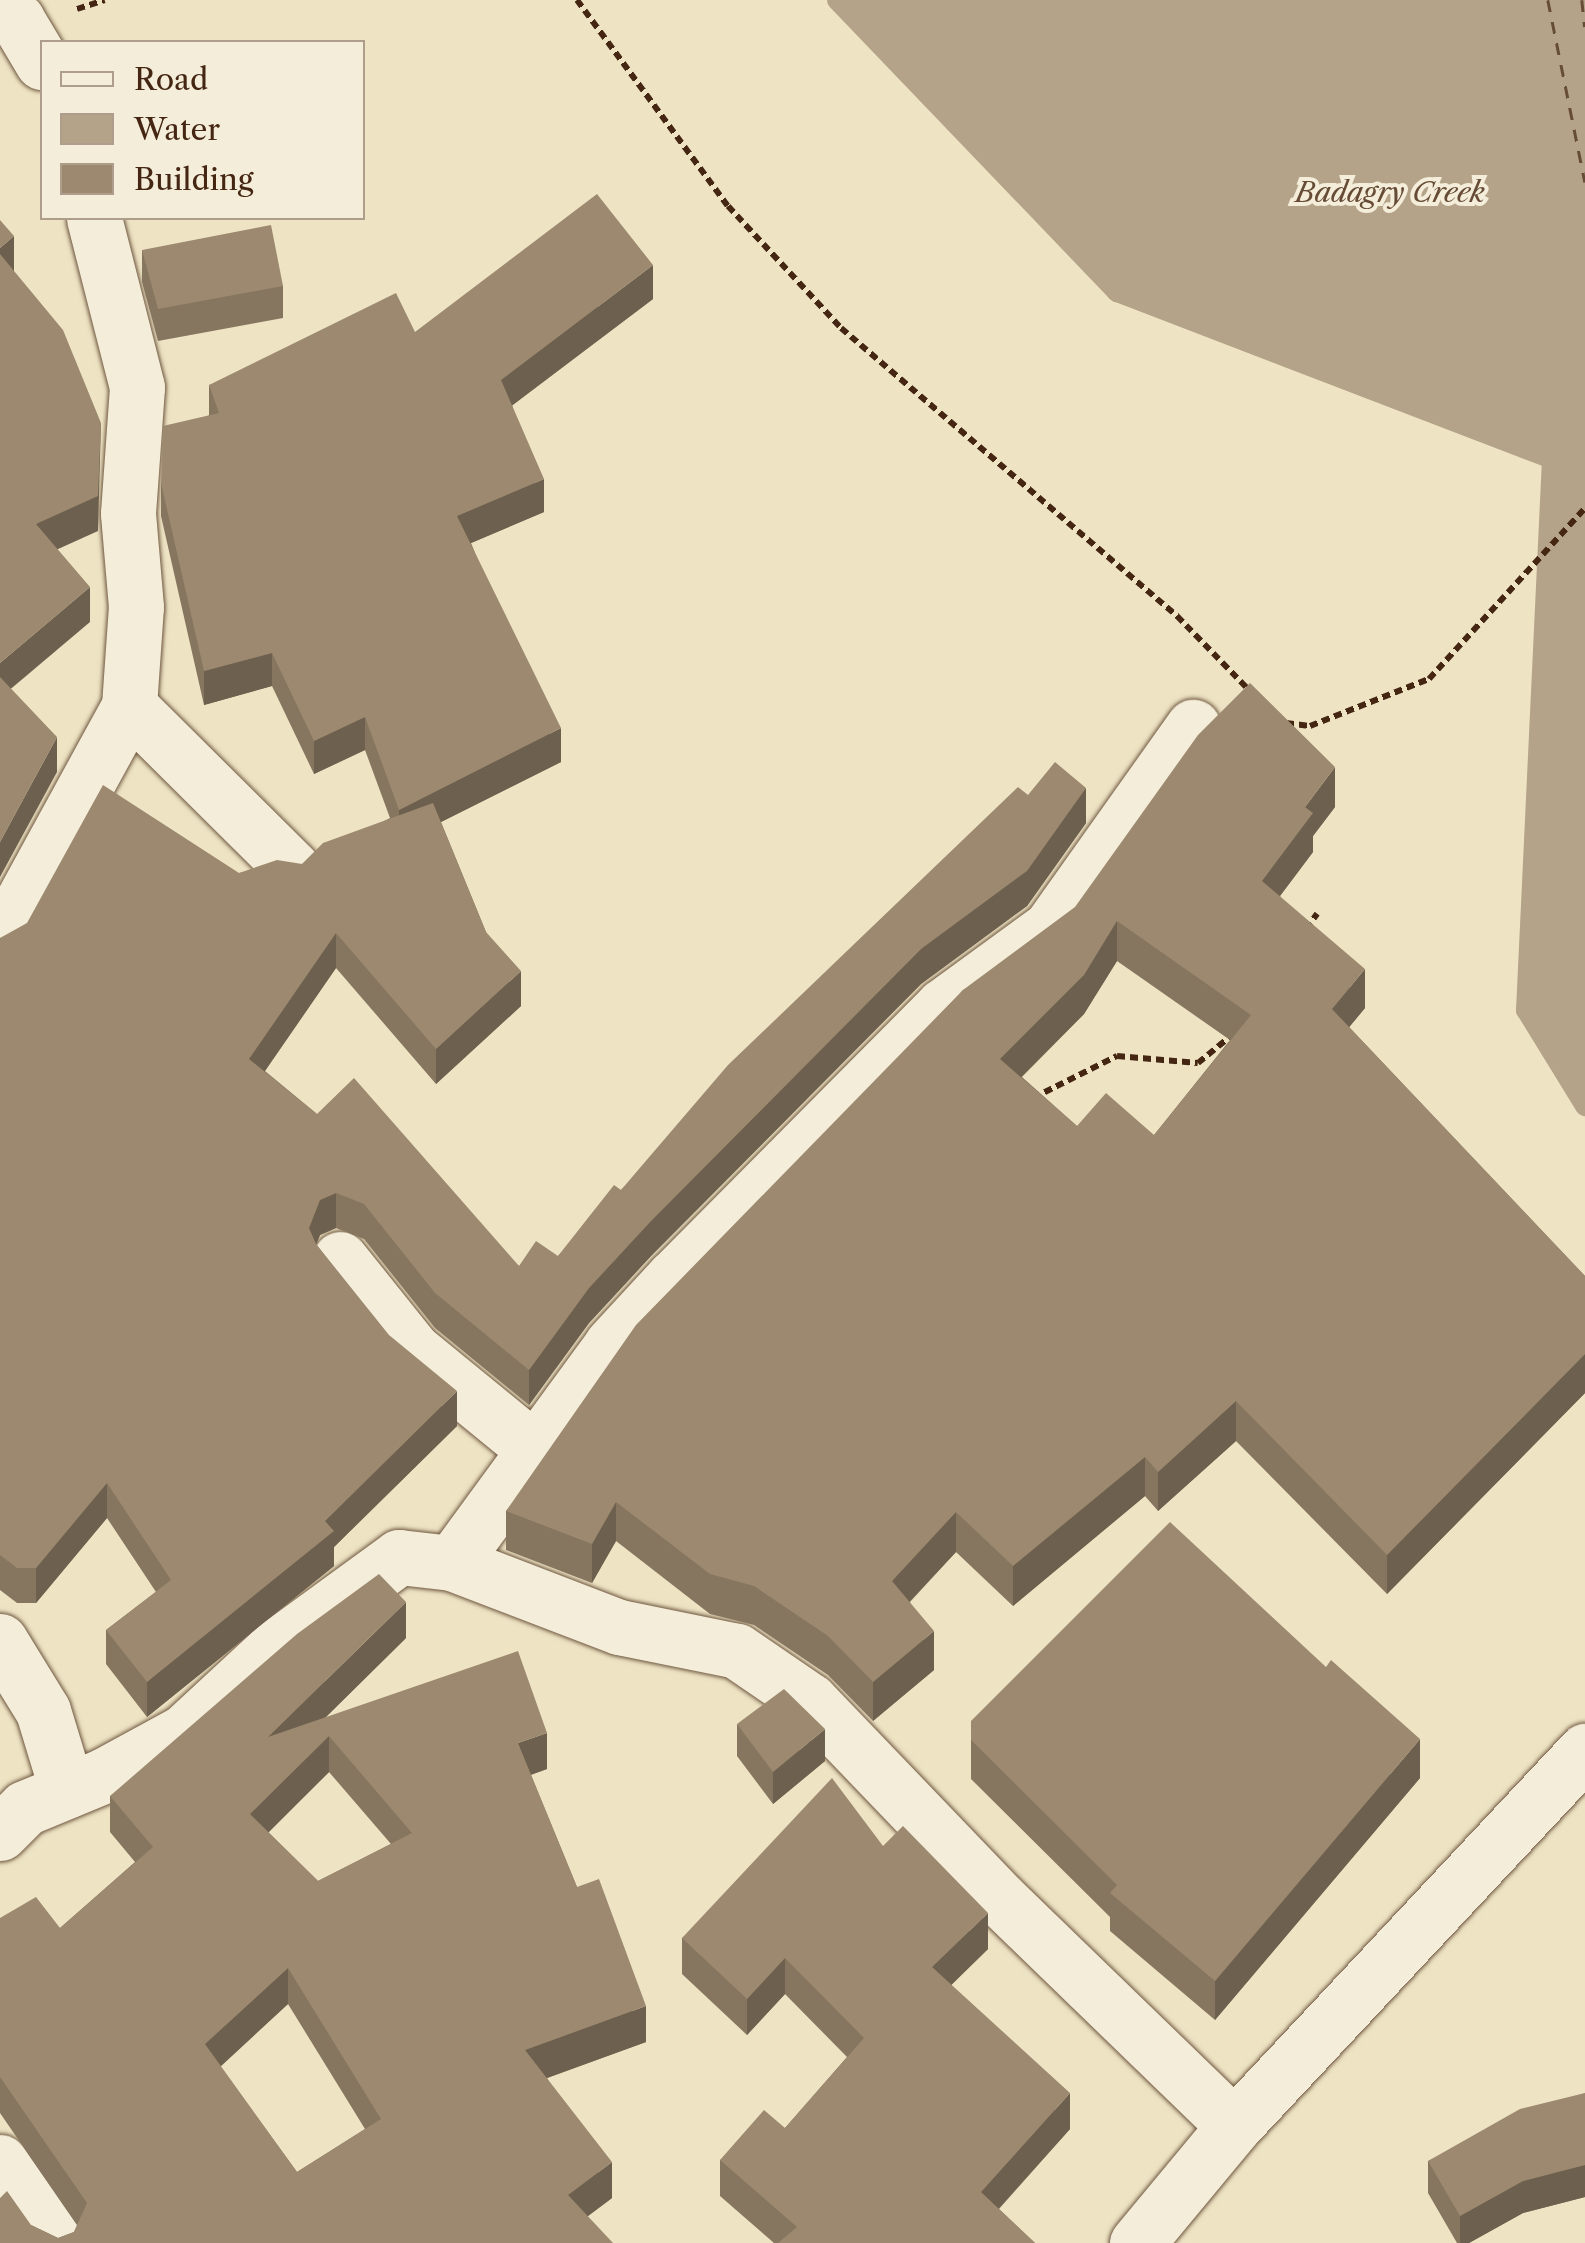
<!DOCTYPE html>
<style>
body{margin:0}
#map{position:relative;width:1585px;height:2243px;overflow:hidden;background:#eee4c4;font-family:"Libre Caslon Text",serif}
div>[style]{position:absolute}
.water>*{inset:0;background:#b4a388}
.stream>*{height:20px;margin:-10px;padding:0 10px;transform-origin:10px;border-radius:10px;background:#b4a388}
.ferry>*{height:2.5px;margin-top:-1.25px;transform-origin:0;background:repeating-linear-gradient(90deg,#664c36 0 12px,transparent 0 22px)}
.path>*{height:6px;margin-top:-3px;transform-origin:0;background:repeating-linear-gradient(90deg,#442613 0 8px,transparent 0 13px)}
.roads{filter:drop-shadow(0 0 2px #6e563f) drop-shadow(0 0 2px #6e563f)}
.minor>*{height:55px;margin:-27.5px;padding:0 27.5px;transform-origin:27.5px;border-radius:27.5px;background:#f4edd9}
.wall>*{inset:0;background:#86765f}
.shaded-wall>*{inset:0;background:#6d604e}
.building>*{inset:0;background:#9c896f}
span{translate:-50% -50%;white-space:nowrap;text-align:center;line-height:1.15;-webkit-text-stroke:8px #f4edd9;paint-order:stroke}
.water-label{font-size:28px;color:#664c36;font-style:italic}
.legend{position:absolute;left:40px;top:40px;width:325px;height:180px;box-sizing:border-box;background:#f4edd9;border:2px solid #ae9d8a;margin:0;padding:12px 18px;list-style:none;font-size:30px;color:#442613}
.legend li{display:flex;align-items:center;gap:20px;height:50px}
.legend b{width:50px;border:2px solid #ae9d8a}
</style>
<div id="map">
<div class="water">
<i style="clip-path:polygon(837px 0,1585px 0,1585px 1106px,1526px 1010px,1552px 459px,1117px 292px)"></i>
</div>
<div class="stream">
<i style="left:837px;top:0;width:405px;rotate:46.2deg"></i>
<i style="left:1117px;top:292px;width:466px;rotate:21deg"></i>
<i style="left:1552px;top:459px;width:552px;rotate:92.7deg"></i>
<i style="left:1526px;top:1010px;width:113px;rotate:58.4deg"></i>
</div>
<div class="ferry">
<i style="left:1548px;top:0;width:186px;rotate:78.5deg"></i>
<i style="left:1582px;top:0;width:27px;rotate:84deg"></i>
</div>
<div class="path">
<i style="left:577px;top:0;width:255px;rotate:53.8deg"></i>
<i style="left:728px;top:206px;width:166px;rotate:47.2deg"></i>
<i style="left:841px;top:328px;width:443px;rotate:40.6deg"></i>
<i style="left:1177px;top:616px;width:106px;rotate:45.8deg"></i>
<i style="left:77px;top:9px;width:29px;rotate:-18deg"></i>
<i style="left:1286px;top:723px;width:24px;rotate:7deg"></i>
<i style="left:1310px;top:726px;width:128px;rotate:-21.6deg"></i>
<i style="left:1429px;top:679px;width:231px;rotate:-47.6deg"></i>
<i style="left:1306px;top:929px;width:19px;rotate:-54deg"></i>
<i style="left:1033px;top:1098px;width:94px;rotate:-26.6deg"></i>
<i style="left:1117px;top:1056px;width:81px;rotate:4.9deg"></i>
<i style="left:1198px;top:1063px;width:45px;rotate:-39.6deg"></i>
</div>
<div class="roads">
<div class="minor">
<i style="left:0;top:8px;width:21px;rotate:35deg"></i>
<i style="left:17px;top:20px;width:49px;rotate:59.2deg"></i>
<i style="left:129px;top:706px;width:231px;rotate:44.8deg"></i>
<i style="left:0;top:942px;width:269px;rotate:-61.3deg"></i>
<i style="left:129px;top:706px;width:99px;rotate:-86deg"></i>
<i style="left:136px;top:607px;width:94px;rotate:-94.9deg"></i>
<i style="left:128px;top:513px;width:126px;rotate:-85.9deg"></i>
<i style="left:137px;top:387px;width:174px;rotate:-104.3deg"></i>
<i style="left:340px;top:1259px;width:117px;rotate:51.3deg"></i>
<i style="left:413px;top:1350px;width:156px;rotate:39.3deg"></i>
<i style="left:452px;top:1563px;width:271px;rotate:-53.8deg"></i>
<i style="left:612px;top:1344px;width:90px;rotate:-47.3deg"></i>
<i style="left:673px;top:1278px;width:383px;rotate:-45.2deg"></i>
<i style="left:943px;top:1006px;width:132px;rotate:-36.1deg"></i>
<i style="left:1050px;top:928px;width:247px;rotate:-54.6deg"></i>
<i style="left:0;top:1641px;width:82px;rotate:58.4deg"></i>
<i style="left:43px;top:1711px;width:83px;rotate:73.1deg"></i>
<i style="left:0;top:1833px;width:35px;rotate:-45deg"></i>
<i style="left:25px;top:1808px;width:87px;rotate:-22.4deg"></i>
<i style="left:105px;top:1775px;width:90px;rotate:-28.6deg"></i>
<i style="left:184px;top:1732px;width:127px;rotate:-42.8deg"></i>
<i style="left:277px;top:1646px;width:151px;rotate:-36.1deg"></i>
<i style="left:399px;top:1557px;width:53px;rotate:6.5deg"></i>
<i style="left:452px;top:1563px;width:179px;rotate:21deg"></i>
<i style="left:619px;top:1627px;width:120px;rotate:11.5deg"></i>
<i style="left:737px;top:1651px;width:88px;rotate:34.4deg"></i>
<i style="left:810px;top:1701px;width:274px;rotate:46.2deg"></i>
<i style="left:1000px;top:1899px;width:326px;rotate:44.1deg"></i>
<i style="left:0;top:2162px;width:98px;rotate:55.3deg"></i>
<i style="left:1137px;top:2243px;width:152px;rotate:-50.3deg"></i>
<i style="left:1234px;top:2126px;width:514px;rotate:-46.89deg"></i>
</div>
</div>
<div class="wall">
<i style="clip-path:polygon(142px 250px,283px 286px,283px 318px,158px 341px,142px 282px)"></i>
<i style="clip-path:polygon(653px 299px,512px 405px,544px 512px,471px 543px,561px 762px,441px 822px,486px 932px,521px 1006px,436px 1084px,336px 968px,265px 1071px,317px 1114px,519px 1266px,558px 1256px,621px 1190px,1028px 795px,1086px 823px,1027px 906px,921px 984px,651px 1256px,589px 1323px,529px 1405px,435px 1328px,364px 1239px,336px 1228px,320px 1235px,316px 1244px,457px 1426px,334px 1547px,334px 1566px,147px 1717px,106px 1664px,106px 1630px,156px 1592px,107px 1518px,36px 1603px,17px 1603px,0 1590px,0 938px,239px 873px,302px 864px,390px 818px,365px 750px,314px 774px,272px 686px,204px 705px,161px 516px,161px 483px,209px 415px,209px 385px,415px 332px)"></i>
<i style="clip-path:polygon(evenodd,1335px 807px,1313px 836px,1313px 852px,1280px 896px,1365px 1008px,1349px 1027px,1585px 1276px,1585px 1393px,1387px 1594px,1236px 1441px,1158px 1511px,1145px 1496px,1013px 1606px,956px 1552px,910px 1602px,934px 1670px,873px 1721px,828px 1675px,754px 1625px,710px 1614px,616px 1541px,592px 1583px,506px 1550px,506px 1511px,963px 990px,1335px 807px,1117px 961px,1230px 1040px,1154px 1135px,1077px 1126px,1022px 1077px,1084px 1014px,1117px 961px)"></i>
<i style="clip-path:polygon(evenodd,406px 1638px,325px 1718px,547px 1769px,531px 1775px,577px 1887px,646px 2042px,547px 2078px,612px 2198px,588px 2216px,0 2243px,31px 2225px,58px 2238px,74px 2232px,77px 2225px,0 2113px,0 1918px,60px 1928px,135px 1862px,110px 1832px,110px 1796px,406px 1638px,329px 1772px,391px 1844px,318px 1881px,268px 1832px,329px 1772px,406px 1638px,288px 2004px,365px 2129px,297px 2172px,220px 2066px,288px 2004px)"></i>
<i style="clip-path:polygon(971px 1721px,1420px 1778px,1215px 2020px,1110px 1931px,1110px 1917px,971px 1779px)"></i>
<i style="clip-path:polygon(737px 1724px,825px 1761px,773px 1804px,737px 1756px)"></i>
<i style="clip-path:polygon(883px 1846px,988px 1949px,951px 1985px,1070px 2129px,999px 2209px,1035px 2243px,774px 2243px,720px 2196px,720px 2160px,785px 2128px,847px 2057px,785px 1994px,747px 2035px,682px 1974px,682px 1938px)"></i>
<i style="clip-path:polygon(1585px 2093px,1585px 2197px,1523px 2213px,1469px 2243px,1457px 2243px,1428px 2193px,1428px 2161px)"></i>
</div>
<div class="shaded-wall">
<i style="clip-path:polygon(14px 236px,14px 272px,0 283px,0 248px)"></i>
<i style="clip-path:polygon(653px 265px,653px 299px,501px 414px,501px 380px)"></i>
<i style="clip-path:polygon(101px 423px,98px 531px,36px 559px,36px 524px)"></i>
<i style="clip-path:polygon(544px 479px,544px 512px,457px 549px,457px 516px)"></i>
<i style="clip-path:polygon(90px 587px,90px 622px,0 698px,0 663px)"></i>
<i style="clip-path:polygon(272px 653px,272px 686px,204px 705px,204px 671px)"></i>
<i style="clip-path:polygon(365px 717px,365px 750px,314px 774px,314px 741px)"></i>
<i style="clip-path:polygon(561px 728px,561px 762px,399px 843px,399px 810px)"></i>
<i style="clip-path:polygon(57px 737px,57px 772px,0 877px,0 842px)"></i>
<i style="clip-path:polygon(1335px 767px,1335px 807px,1313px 836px,1313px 852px,1262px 920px,1262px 881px,1305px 807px)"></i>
<i style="clip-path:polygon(1086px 788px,1086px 823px,1027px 906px,921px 984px,651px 1256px,589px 1323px,529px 1405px,529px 1370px,589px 1288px,651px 1221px,921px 949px)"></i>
<i style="clip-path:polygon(1117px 921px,1117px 961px,1084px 1014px,1000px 1098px,1000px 1059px)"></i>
<i style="clip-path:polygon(336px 933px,336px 968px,249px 1094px,249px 1059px)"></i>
<i style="clip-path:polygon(1365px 969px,1365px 1008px,1332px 1048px,1332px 1009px)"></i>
<i style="clip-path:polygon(521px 971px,521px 1006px,436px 1084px,436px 1049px)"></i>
<i style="clip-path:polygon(336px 1193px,336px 1228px,320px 1235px,309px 1263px,309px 1228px,320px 1200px)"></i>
<i style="clip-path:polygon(1585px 1354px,1585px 1393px,1387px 1594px,1387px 1555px)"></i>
<i style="clip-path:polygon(457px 1391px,457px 1426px,334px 1547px,334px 1566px,147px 1717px,147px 1682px,325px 1521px)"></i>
<i style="clip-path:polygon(1236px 1401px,1236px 1441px,1158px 1511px,1158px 1472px)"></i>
<i style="clip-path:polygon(1145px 1457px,1145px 1496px,1013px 1606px,1013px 1566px)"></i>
<i style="clip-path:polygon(107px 1483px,107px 1518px,36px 1603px,36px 1568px)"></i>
<i style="clip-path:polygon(616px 1502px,616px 1541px,592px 1583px,592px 1544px)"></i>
<i style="clip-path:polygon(956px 1512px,956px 1552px,892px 1620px,892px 1581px)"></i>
<i style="clip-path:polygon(406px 1602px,406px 1638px,268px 1774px,268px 1737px)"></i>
<i style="clip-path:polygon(934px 1631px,934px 1670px,873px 1721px,873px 1682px)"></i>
<i style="clip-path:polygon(825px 1729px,825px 1761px,773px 1804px,773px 1772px)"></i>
<i style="clip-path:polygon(547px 1733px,547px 1769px,518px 1779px,518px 1743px)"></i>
<i style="clip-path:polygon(329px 1736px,329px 1772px,250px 1851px,250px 1814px)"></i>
<i style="clip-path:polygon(1420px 1739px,1420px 1778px,1215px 2020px,1215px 1981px)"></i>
<i style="clip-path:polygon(988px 1913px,988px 1949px,932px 2004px,932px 1967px)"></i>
<i style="clip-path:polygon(785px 1958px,785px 1994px,747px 2035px,747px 1999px)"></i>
<i style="clip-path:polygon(288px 1968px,288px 2004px,205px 2081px,205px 2044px)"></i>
<i style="clip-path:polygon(646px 2006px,646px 2042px,525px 2086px,525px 2050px)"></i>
<i style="clip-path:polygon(1070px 2093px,1070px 2129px,981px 2228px,981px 2192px)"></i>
<i style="clip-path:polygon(612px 2162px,612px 2198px,568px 2231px,568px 2195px)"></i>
<i style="clip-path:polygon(1585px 2165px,1585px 2197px,1523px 2213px,1469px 2243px,1460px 2243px,1460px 2216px,1523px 2181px)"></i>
</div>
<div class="building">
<i style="clip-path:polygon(597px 194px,653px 265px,501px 380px,544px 479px,457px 516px,561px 728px,399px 810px,365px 717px,314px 741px,272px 653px,204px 671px,161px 483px,163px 426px,219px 413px,209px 385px,396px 293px,415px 332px)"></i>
<i style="clip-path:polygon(0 220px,14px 236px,0 248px)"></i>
<i style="clip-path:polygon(271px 225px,283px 286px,158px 309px,142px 250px)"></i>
<i style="clip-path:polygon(0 254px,63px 330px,101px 423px,98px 496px,36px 524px,90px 587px,0 663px)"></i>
<i style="clip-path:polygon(0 677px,57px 737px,0 842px)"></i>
<i style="clip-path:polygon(evenodd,1250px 683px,1335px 767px,1305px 807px,1313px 813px,1262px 881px,1365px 969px,1332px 1009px,1585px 1276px,1585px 1354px,1387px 1555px,1236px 1401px,1158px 1472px,1145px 1457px,1013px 1566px,956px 1512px,892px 1581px,934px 1631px,873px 1682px,828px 1636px,754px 1586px,710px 1574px,616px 1502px,592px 1544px,506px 1511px,636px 1325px,963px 990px,1075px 907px,1198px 735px,1250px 683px,1117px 921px,1251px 1015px,1154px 1135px,1106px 1093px,1077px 1126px,1000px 1059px,1084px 975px,1117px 921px)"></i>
<i style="clip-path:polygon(1055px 762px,1086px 788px,1027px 871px,921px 949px,651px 1221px,589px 1288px,529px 1370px,435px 1293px,364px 1204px,336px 1193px,320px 1200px,309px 1228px,316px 1244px,389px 1335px,457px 1391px,325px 1521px,334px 1531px,147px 1682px,106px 1630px,171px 1580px,107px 1483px,36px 1568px,17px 1568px,0 1555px,0 938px,27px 923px,103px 785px,239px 873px,277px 860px,302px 864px,323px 843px,433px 803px,486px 932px,521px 971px,436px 1049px,336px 933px,249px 1059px,317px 1114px,354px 1078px,519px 1266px,536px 1241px,558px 1256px,614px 1185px,621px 1190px,728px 1065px,1018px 787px,1028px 795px)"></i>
<i style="clip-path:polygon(1170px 1522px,1326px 1667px,1331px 1660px,1420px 1739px,1215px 1981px,1110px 1893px,1117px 1885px,971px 1740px,971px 1721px)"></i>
<i style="clip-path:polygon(evenodd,379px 1574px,406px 1602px,268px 1737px,518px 1651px,547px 1733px,518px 1743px,577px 1887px,599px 1879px,646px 2006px,525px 2050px,612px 2162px,568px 2195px,613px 2243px,0 2243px,0 2198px,7px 2191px,31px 2225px,58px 2238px,74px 2232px,87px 2203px,0 2077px,0 1918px,36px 1897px,60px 1928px,153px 1847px,110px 1796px,297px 1634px,379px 1574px,329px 1736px,412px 1833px,318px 1881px,250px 1814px,329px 1736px,379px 1574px,288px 1968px,381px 2119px,297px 2172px,205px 2044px,288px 1968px)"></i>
<i style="clip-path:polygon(784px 1689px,825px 1729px,773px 1772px,737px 1724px)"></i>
<i style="clip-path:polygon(832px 1778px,883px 1846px,903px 1826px,988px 1913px,932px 1967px,1070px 2093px,981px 2192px,1035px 2243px,778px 2243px,797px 2227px,720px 2160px,764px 2110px,785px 2128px,864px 2038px,785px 1958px,747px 1999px,682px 1938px)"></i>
<i style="clip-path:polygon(1585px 2093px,1585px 2165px,1523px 2181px,1460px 2216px,1428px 2161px,1520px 2109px)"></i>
</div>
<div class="water-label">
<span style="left:1390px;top:192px">Badagry Creek</span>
</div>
<ul class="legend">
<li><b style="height:12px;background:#f4edd9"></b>Road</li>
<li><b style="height:28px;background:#b4a388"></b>Water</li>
<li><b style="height:28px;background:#9c896f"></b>Building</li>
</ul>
</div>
